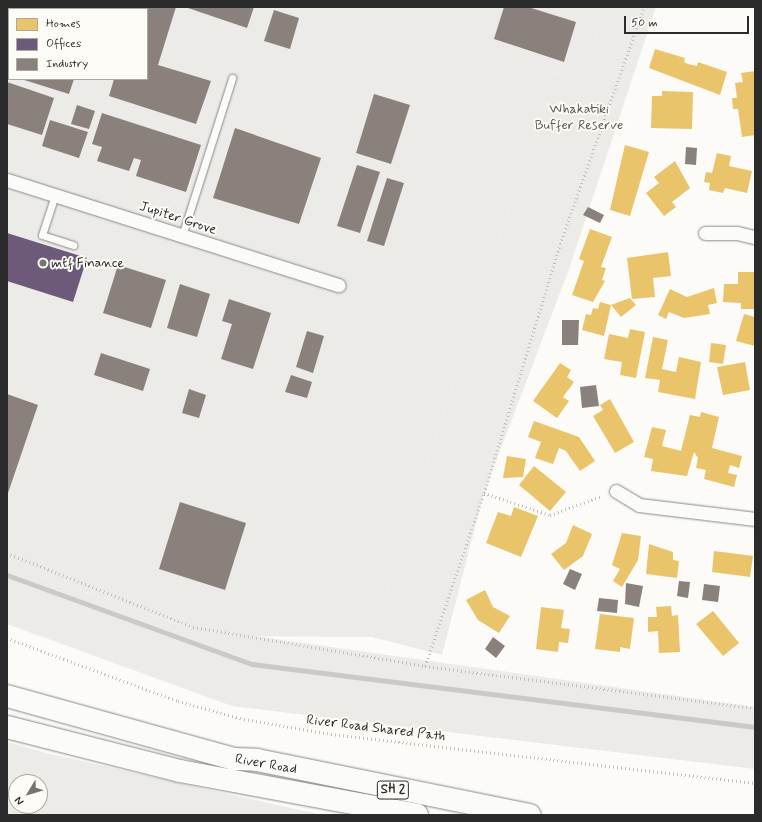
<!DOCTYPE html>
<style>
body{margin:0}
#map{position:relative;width:762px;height:822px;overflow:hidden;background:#fcfbf8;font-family:Mynerve,sans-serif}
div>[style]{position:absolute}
.built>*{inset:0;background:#ecebe7}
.green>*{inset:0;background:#ecebe8}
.homes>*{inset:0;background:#e9c46a}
.offices>*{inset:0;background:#6d597a}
.industry>*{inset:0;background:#8a817c}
.stream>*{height:5px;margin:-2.5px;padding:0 2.5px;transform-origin:2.5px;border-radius:2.5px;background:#cac9c6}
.path>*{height:2.5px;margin-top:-1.25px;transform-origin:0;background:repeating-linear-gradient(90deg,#c0bfbc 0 1px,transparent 0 4px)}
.roads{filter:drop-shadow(0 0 1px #898987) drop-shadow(0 0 1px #898987)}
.service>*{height:7px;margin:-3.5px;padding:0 3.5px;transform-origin:3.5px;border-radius:3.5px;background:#fbfbf9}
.minor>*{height:13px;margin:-6.5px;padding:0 6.5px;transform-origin:6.5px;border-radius:6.5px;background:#fbfbf9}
.trunk>*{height:22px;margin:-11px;padding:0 11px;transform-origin:11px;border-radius:11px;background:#fbfbf9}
.dots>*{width:11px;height:11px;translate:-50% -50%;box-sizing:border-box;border:2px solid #fdfcf7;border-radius:50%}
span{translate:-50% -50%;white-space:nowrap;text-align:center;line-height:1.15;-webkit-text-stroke:4px #fdfcf7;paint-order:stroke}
.shield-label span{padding:1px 3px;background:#fdfcf7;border:1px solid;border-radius:3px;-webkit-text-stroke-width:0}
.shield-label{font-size:13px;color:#2b2b2b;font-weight:700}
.park-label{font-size:14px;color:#585857}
.street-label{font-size:14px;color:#2b2b2b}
.poi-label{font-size:14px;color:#2b2b2b}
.left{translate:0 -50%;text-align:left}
.frame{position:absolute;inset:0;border:8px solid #2b2b2b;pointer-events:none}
.legend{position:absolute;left:8px;top:8px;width:140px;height:72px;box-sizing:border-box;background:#fdfcf7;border:1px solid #a9a8a5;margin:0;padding:5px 7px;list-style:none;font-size:12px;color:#2b2b2b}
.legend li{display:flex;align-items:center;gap:8px;height:20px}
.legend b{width:20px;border:1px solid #a9a8a5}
.north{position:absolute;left:8px;top:774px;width:40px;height:40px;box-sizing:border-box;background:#fdfcf7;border:1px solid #a9a8a5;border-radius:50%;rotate:232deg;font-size:11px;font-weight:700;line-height:16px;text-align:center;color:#2b2b2b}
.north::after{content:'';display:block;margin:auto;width:14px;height:18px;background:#747473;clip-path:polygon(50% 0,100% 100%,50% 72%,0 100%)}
.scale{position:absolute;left:624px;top:16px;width:125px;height:18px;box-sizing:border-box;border:2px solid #2b2b2b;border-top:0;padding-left:5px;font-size:12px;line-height:14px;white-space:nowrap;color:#2b2b2b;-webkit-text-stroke:3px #fdfcf7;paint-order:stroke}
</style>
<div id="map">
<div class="built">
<i style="clip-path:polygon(evenodd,7px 7px,606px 7px,581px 77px,552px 72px,372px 637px,214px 636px,7px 565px,7px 7px,9px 9px,147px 9px,147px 79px,9px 79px,9px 9px)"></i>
</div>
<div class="green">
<i style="clip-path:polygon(606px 7px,656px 7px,568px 272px,484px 493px,442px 655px,372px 637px,552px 72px,581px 77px)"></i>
<i style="clip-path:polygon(7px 565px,184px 626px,755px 707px,755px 769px,232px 706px,7px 624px)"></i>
<i style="clip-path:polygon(evenodd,7px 742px,46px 753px,322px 815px,7px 815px,7px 742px,16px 782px,40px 782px,40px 806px,16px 806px,16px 782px)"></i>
</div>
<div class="homes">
<i style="clip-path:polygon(655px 49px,685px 58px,684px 62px,688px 64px,697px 66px,698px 62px,727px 72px,720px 95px,649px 68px)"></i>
<i style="clip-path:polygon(755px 71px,755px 135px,742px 137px,738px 109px,733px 109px,732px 98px,737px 98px,735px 83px,743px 82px,741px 73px)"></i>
<i style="clip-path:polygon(662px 91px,693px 92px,692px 129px,651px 128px,652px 96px,662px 96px)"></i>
<i style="clip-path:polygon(625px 145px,649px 152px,630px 216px,610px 210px)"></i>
<i style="clip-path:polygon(717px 153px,731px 156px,729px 166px,752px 171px,747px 193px,725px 188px,723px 193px,709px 190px,710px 183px,704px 182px,706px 172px,712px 173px)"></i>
<i style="clip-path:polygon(675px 161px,690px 188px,672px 202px,676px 207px,664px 216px,646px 193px,659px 183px,654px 177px)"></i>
<i style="clip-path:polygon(590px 229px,612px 237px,601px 267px,606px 268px,602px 280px,605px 281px,593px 302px,572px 295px,584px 261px,579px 259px)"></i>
<i style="clip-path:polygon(668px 252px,671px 276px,653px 278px,655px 297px,632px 299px,627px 258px)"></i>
<i style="clip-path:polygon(738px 272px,755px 272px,755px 309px,741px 309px,741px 303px,723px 302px,724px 284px,738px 284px)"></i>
<i style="clip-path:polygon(714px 288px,717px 303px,708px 305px,710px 314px,684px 318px,669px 312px,666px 319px,658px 315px,670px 289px,687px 297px)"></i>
<i style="clip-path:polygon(630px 298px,636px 305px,621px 317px,611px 305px)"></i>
<i style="clip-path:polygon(600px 302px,611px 305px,604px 336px,582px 330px,586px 314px,591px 315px,593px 308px,598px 309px)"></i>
<i style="clip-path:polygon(744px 314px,755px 317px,755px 346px,736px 341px)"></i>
<i style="clip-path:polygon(630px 329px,645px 332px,636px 378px,620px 375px,622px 362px,604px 359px,609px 334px,628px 338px)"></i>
<i style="clip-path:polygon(653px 337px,668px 340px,662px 369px,676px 372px,679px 357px,701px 362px,695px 399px,658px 392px,660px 380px,645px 378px)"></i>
<i style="clip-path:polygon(711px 343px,726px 345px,723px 364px,709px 362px)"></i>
<i style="clip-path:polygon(745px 362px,750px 390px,723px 395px,717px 367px)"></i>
<i style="clip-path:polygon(560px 363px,571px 370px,567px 377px,574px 382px,563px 397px,569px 401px,557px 418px,533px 401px)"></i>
<i style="clip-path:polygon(610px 399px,634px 442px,615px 453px,593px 416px,603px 410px,600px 405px)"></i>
<i style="clip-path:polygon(701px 412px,719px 417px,712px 448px,742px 456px,739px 468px,730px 465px,728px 473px,737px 475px,734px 487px,704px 479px,706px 470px,696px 468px,698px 458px,694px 452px,687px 476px,651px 471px,653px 459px,644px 457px,652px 427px,666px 430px,662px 446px,681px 451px,690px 415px,700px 417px)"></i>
<i style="clip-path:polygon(534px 421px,579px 437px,595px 461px,580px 471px,566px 451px,559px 448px,553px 464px,535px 458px,541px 442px,528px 437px)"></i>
<i style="clip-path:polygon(507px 456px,526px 459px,523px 477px,503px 478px)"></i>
<i style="clip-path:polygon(534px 466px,566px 492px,550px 511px,519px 485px)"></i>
<i style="clip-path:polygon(514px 507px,538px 516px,521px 557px,486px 543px,498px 512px,511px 516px)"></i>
<i style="clip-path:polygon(573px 525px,592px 534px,583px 556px,564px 570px,551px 554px,566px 543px)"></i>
<i style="clip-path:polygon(622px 533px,641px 536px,638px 560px,622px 587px,613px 581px,620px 569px,612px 565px)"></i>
<i style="clip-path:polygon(649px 544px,673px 552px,673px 560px,679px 561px,677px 578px,646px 574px)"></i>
<i style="clip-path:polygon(714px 551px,753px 556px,750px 577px,712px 572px)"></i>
<i style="clip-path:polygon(485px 590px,493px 607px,510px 616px,499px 633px,478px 620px,466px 600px)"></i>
<i style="clip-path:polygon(671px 606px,672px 616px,678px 615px,680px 652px,659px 653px,658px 631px,648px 632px,648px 617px,657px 617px,656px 607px)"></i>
<i style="clip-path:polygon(541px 607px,564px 610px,561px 628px,570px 629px,568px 643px,559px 642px,558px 652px,536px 649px)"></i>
<i style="clip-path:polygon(713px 611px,739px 643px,723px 656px,696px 624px)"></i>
<i style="clip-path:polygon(600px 614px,634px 618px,630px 649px,620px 647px,620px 652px,595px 649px)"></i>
</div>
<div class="offices">
<i style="clip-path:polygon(7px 233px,87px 258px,73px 302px,7px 281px)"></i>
</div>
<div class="industry">
<i style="clip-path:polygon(33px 7px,64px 7px,32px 9px)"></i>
<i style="clip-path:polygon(130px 7px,176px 7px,158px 65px,211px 81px,196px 124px,109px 96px,114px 79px,147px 79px,147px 9px)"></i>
<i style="clip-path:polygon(185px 7px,254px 7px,247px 28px)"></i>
<i style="clip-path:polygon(504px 7px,528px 7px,576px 22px,564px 62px,494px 39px)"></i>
<i style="clip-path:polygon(274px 10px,299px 18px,290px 49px,264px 41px)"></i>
<i style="clip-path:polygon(21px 79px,74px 79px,69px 94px)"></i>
<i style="clip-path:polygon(7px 82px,54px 98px,42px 135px,7px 124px)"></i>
<i style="clip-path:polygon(374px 94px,410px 105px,391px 164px,356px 153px)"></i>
<i style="clip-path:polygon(77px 105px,95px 111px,89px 129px,71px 124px)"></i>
<i style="clip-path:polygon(102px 113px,201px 145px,186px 192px,136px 176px,141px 160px,134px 158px,129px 171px,97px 161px,102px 147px,92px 144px)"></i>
<i style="clip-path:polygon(50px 120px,88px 132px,79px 158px,42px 146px)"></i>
<i style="clip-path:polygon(235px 128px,321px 158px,299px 224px,213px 198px)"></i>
<i style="clip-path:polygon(686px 147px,697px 148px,696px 165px,685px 164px)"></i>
<i style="clip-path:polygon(357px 165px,380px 172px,360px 233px,337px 226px)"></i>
<i style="clip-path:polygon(387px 178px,404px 183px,384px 246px,367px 241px)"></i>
<i style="clip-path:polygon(588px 207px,604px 215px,600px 223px,583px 215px)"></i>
<i style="clip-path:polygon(118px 265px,166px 280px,151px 328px,103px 313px)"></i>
<i style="clip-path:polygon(180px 284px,210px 294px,197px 337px,167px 328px)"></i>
<i style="clip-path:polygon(229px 299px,271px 313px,253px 369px,221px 359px,232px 324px,222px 321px)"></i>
<i style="clip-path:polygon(562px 320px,579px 320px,578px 345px,562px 345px)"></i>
<i style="clip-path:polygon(307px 331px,324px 336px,313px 373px,296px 367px)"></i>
<i style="clip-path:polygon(101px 353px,150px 369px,143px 391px,94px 375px)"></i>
<i style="clip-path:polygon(291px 375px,312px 382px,307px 398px,285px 392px)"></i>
<i style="clip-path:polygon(596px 385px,599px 406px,582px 408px,580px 387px)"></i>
<i style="clip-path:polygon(189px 389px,206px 395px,199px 418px,182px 413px)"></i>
<i style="clip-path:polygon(7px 394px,38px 405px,7px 496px)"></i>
<i style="clip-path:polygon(180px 502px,246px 523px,225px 590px,159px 569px)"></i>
<i style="clip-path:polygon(570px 569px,582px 574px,575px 590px,563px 584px)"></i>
<i style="clip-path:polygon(679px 581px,690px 582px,688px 598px,677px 596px)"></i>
<i style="clip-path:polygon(626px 583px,643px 586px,639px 607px,625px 604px)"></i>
<i style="clip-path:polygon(704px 584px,720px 586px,718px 602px,702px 600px)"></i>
<i style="clip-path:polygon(599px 598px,618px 600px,617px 613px,597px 611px)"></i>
<i style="clip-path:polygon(493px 637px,505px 646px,496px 658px,485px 649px)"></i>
</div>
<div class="stream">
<i style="left:7px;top:575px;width:261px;rotate:20deg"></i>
<i style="left:252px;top:664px;width:507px;rotate:7.14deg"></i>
</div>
<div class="path">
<i style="left:484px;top:493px;width:70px;rotate:18.4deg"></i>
<i style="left:550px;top:515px;width:55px;rotate:-20.1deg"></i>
<i style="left:7px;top:553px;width:200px;rotate:21.7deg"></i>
<i style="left:193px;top:627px;width:235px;rotate:9.5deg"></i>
<i style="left:425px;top:666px;width:333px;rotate:7.3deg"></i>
<i style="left:7px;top:638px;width:182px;rotate:20.2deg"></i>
<i style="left:178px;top:701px;width:68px;rotate:15.3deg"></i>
<i style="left:244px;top:719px;width:88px;rotate:9.8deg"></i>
<i style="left:331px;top:734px;width:427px;rotate:6.6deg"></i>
<i style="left:425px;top:666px;width:183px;rotate:-71.2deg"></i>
<i style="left:484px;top:493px;width:260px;rotate:-73deg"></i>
<i style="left:560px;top:244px;width:251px;rotate:-70.5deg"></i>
</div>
<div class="roads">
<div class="service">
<i style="left:55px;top:195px;width:42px;rotate:108deg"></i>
<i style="left:42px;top:235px;width:33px;rotate:18deg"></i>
<i style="left:182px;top:236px;width:166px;rotate:-72.4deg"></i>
</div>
<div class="minor">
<i style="left:7px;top:180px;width:348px;rotate:17.6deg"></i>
<i style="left:705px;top:233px;width:32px"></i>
<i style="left:737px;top:233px;width:18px;rotate:13deg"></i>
<i style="left:616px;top:491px;width:27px;rotate:31deg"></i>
<i style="left:639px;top:505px;width:117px;rotate:6.9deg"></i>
</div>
<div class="trunk">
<i style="left:7px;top:696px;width:236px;rotate:15.5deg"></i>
<i style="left:234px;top:759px;width:23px;rotate:2deg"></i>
<i style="left:257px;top:760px;width:278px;rotate:11.4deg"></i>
<i style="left:7px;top:727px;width:179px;rotate:14.3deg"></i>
<i style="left:180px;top:771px;width:241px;rotate:10.5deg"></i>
</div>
</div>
<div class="dots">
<i style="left:43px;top:263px;background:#747473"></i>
</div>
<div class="shield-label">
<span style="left:393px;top:790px">SH 2</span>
</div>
<div class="park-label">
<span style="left:579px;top:117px">Whakatiki<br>Buffer Reserve</span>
</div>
<div class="street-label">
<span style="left:178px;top:218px;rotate:18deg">Jupiter Grove</span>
<span style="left:376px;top:728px;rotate:7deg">River Road Shared Path</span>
<span style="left:266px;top:764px;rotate:10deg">River Road</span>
</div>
<div class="poi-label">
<span class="left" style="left:51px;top:263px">mtf Finance</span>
</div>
<div class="frame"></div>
<ul class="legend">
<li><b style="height:11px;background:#e9c46a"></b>Homes</li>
<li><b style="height:11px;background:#6d597a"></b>Offices</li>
<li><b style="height:11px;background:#8a817c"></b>Industry</li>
</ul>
<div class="north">N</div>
<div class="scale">50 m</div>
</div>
